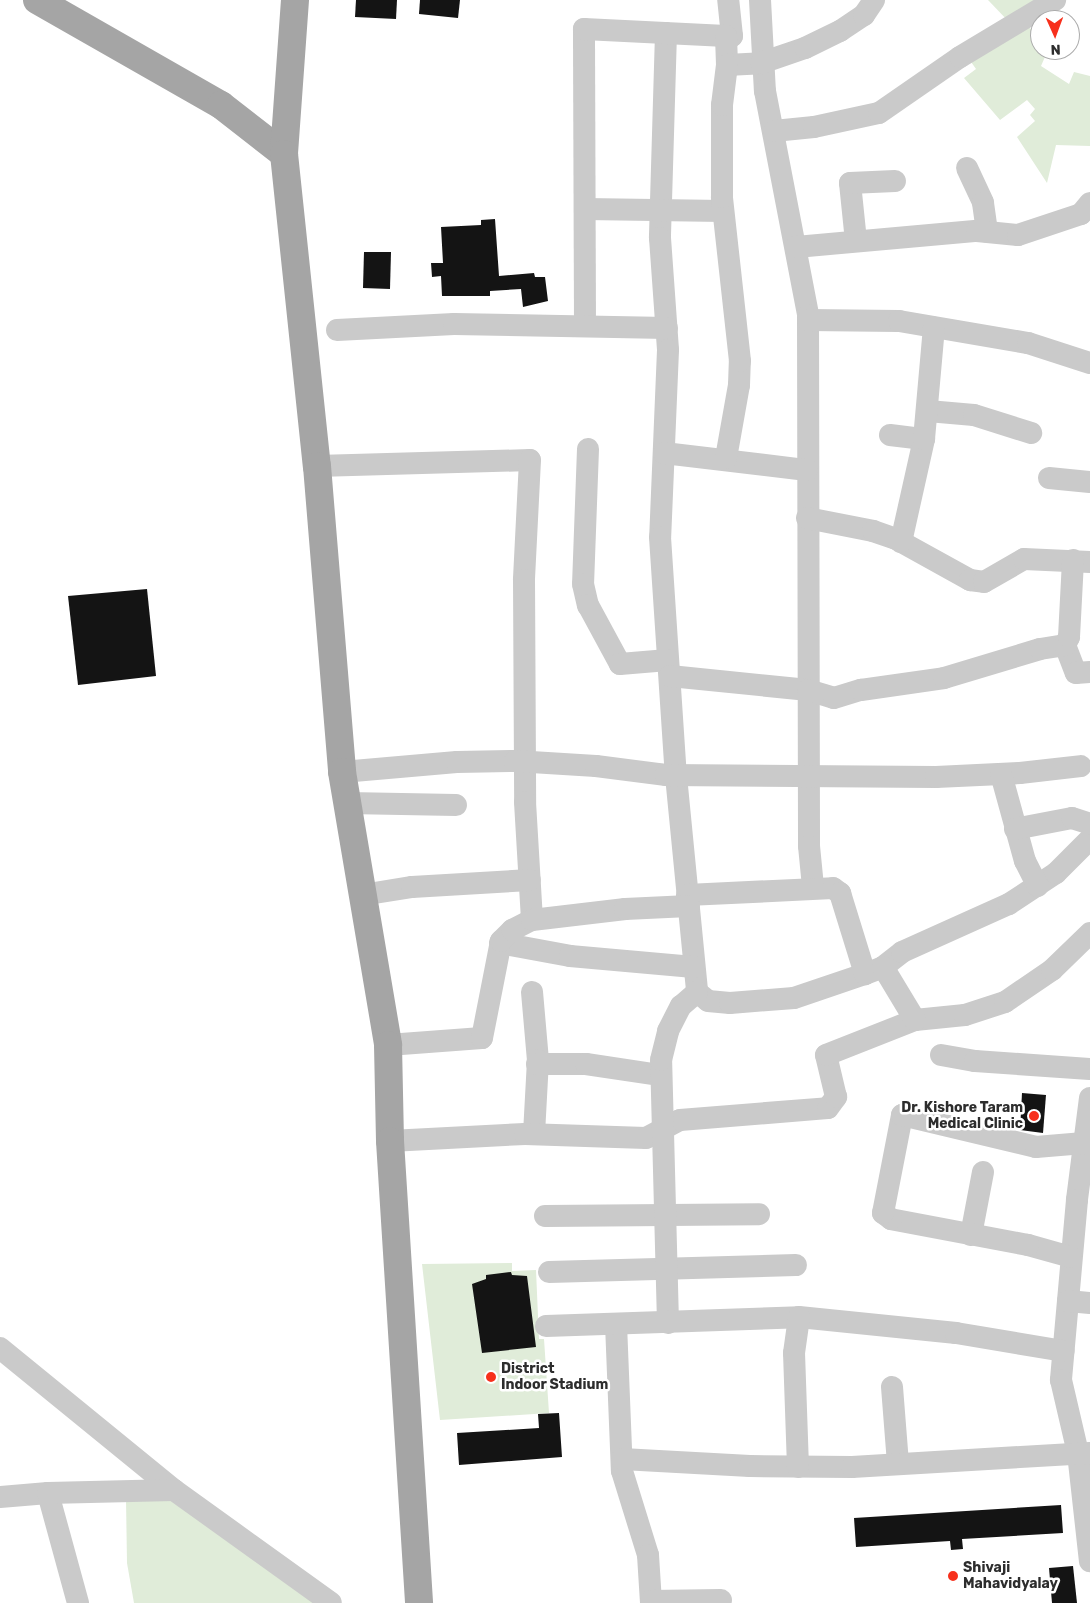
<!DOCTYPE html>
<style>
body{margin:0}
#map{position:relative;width:1090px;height:1603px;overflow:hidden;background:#fff;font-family:Rubik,sans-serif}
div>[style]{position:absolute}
.green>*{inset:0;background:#e0ecd9}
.building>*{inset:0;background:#141414}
.minor>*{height:22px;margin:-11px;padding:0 11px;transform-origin:11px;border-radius:11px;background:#cacaca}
.major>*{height:28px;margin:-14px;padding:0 14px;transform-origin:14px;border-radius:14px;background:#a5a5a5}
.dots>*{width:14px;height:14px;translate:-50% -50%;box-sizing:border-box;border:2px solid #fff;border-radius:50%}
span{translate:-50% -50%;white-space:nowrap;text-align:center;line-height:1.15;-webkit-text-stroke:5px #fff;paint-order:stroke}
.poi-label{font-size:14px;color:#2d2d2d;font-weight:700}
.right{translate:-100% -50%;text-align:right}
.left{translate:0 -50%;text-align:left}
.north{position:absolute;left:1030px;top:10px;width:50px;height:50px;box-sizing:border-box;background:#fff;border:1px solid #ababab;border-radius:50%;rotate:178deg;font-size:14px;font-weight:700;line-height:20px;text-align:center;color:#2d2d2d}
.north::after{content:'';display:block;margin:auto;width:18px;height:22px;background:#f7301c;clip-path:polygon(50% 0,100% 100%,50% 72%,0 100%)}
</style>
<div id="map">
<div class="green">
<i style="clip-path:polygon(988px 0,1044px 0,1010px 23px)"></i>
<i style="clip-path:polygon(1026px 25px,1040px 36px,1040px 50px,1048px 50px,1041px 66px,1069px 84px,1074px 72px,1090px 76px,1090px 146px,1056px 145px,1047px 183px,1017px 137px,1035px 121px,1030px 115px,1035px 109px,1027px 100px,1000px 120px,964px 78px,976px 69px,969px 59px)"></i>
<i style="clip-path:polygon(512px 1263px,512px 1271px,536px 1270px,539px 1339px,544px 1339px,549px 1413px,440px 1420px,422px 1264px)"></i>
<i style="clip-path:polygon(126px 1499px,187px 1501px,319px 1603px,134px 1603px,127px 1563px)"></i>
</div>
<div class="building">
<i style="clip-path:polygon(356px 0,397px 0,396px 19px,355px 17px)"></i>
<i style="clip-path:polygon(420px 0,460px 0,458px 18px,419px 14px)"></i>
<i style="clip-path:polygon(495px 219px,499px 276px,534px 273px,535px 277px,545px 277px,548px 301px,523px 307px,521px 289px,490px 291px,490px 296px,442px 296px,441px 276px,432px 277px,431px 263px,443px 263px,441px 227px,481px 225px,481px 220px)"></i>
<i style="clip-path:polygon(364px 252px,391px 252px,390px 289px,363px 288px)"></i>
<i style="clip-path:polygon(147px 589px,156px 676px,78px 685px,68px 596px)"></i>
<i style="clip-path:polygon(1022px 1093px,1046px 1095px,1043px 1133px,1020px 1130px)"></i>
<i style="clip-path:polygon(511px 1272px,512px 1275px,527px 1276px,536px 1347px,482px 1353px,472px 1284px,486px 1279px,486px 1275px)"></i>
<i style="clip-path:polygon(559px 1413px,562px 1457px,459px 1465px,457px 1433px,539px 1428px,538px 1414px)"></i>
<i style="clip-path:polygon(1061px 1505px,1063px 1533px,962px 1539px,963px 1549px,951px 1550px,950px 1541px,856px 1547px,854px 1518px)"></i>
<i style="clip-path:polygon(1073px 1566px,1077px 1603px,1052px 1603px,1049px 1568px)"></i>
</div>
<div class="minor">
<i style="left:760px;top:0;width:91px;rotate:86.9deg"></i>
<i style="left:765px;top:91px;width:228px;rotate:79.1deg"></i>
<i style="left:808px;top:315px;width:531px;rotate:89.89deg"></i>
<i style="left:809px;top:846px;width:41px;rotate:84.4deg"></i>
<i style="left:666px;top:33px;width:205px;rotate:91.7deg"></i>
<i style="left:660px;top:238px;width:112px;rotate:85.9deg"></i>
<i style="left:668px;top:350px;width:187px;rotate:92.4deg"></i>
<i style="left:660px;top:537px;width:240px;rotate:86.2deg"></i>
<i style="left:676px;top:776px;width:217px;rotate:84.4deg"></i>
<i style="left:697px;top:992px;width:14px;rotate:39deg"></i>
<i style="left:708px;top:1001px;width:22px;rotate:5deg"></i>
<i style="left:730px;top:1003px;width:64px;rotate:-4.5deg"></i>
<i style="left:794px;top:998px;width:75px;rotate:-18.7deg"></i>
<i style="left:865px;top:974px;width:19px;rotate:-21deg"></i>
<i style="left:883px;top:967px;width:24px;rotate:-38deg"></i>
<i style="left:902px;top:952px;width:117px;rotate:-24.2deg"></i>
<i style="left:1009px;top:904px;width:56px;rotate:-33.4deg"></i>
<i style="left:1056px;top:873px;width:48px;rotate:-45deg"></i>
<i style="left:726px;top:36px;width:6px"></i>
<i style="left:732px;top:36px;width:36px;rotate:-96deg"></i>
<i style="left:774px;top:131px;width:40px;rotate:-5.7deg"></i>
<i style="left:814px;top:127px;width:66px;rotate:-12.2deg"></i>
<i style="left:879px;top:113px;width:98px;rotate:-34.7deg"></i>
<i style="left:960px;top:57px;width:111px;rotate:-31deg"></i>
<i style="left:967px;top:168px;width:38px;rotate:65deg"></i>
<i style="left:983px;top:203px;width:29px;rotate:82deg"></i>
<i style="left:585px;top:209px;width:138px;rotate:0.8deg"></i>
<i style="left:856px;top:241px;width:58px;rotate:-95.9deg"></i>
<i style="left:850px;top:183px;width:45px;rotate:-2.5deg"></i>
<i style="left:796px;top:247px;width:182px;rotate:-5.1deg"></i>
<i style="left:977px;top:231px;width:41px;rotate:5.6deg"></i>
<i style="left:1018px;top:235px;width:66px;rotate:-18.4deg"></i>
<i style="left:1081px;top:214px;width:14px;rotate:-51deg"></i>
<i style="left:808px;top:320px;width:91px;rotate:0.6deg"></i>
<i style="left:899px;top:321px;width:131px;rotate:9.7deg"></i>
<i style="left:1028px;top:343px;width:65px;rotate:17.9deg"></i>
<i style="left:585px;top:325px;width:296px;rotate:-90.2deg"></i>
<i style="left:584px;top:29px;width:142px;rotate:2.8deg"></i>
<i style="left:726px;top:36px;width:29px;rotate:88deg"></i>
<i style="left:727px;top:65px;width:34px;rotate:-3deg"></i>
<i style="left:761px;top:63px;width:46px;rotate:-18.8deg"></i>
<i style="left:805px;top:48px;width:39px;rotate:-26deg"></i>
<i style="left:840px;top:31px;width:29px;rotate:-34deg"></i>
<i style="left:864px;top:15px;width:18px;rotate:-56deg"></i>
<i style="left:337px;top:330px;width:117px;rotate:-2.9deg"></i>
<i style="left:454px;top:324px;width:213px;rotate:1.1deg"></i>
<i style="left:928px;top:411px;width:46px;rotate:5deg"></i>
<i style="left:974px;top:415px;width:60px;rotate:17.5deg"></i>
<i style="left:890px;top:435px;width:34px;rotate:7deg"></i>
<i style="left:588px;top:449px;width:135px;rotate:92.1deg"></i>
<i style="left:583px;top:584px;width:22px;rotate:77deg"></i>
<i style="left:588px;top:605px;width:67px;rotate:61.5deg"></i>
<i style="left:620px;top:664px;width:48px;rotate:-4.8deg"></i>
<i style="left:664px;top:453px;width:144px;rotate:6.8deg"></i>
<i style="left:726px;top:458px;width:74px;rotate:-79.9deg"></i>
<i style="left:739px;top:385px;width:24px;rotate:-88deg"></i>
<i style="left:740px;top:361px;width:165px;rotate:-96.3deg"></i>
<i style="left:722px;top:197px;width:92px;rotate:-90deg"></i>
<i style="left:722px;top:105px;width:40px;rotate:-82.9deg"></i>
<i style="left:317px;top:466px;width:213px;rotate:-1.6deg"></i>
<i style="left:530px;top:460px;width:120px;rotate:92.9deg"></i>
<i style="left:524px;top:580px;width:222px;rotate:89.7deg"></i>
<i style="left:525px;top:802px;width:118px;rotate:86.6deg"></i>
<i style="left:1049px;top:478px;width:41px;rotate:5.6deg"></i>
<i style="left:807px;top:518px;width:67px;rotate:11.1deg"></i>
<i style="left:873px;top:531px;width:24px;rotate:19deg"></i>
<i style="left:896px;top:539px;width:85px;rotate:29deg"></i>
<i style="left:970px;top:580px;width:14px;rotate:8deg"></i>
<i style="left:984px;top:582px;width:46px;rotate:-29.9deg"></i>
<i style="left:1024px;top:559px;width:66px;rotate:2.6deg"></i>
<i style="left:901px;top:542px;width:106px;rotate:-77.4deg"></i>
<i style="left:924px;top:439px;width:112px;rotate:-84.9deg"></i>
<i style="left:1065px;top:645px;width:30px;rotate:69deg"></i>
<i style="left:1076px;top:673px;width:14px;rotate:-4deg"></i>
<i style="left:670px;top:676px;width:139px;rotate:5.8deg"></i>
<i style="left:808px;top:690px;width:27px;rotate:17deg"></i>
<i style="left:834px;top:698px;width:28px;rotate:-17deg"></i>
<i style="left:861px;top:690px;width:84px;rotate:-8.2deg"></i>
<i style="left:944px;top:678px;width:100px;rotate:-16.8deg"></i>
<i style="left:1040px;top:649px;width:25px;rotate:-9deg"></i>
<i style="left:1065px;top:645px;width:9px;rotate:-63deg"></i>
<i style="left:1069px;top:637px;width:77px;rotate:-87deg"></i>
<i style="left:342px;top:772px;width:115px;rotate:-5deg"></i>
<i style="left:457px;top:762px;width:58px;rotate:-1deg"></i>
<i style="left:515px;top:761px;width:81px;rotate:3.5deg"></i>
<i style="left:596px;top:766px;width:71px;rotate:7.3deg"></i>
<i style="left:666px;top:775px;width:270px;rotate:0.4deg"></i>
<i style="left:936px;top:777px;width:84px;rotate:-2.7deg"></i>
<i style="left:1020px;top:773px;width:61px;rotate:-6.5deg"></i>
<i style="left:1001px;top:774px;width:90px;rotate:74.6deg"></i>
<i style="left:1025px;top:861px;width:28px;rotate:63deg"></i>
<i style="left:347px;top:803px;width:109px;rotate:1.1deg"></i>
<i style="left:1015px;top:829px;width:58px;rotate:-10.9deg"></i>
<i style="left:1072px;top:818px;width:19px;rotate:18deg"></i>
<i style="left:362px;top:895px;width:51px;rotate:-9.1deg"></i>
<i style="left:412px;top:887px;width:118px;rotate:-3.4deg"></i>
<i style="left:687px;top:895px;width:146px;rotate:-2.7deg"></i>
<i style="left:833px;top:888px;width:9px;rotate:36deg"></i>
<i style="left:840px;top:893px;width:85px;rotate:72.8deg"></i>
<i style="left:500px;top:943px;width:71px;rotate:10.5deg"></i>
<i style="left:570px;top:956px;width:124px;rotate:5.1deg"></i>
<i style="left:532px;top:992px;width:68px;rotate:85deg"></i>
<i style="left:538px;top:1060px;width:74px;rotate:93.1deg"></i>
<i style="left:915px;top:1020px;width:50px;rotate:-5.7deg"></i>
<i style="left:965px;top:1015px;width:42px;rotate:-18deg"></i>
<i style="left:1005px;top:1002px;width:57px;rotate:-34.2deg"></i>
<i style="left:1052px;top:970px;width:53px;rotate:-44.2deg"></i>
<i style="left:388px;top:1045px;width:94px;rotate:-4.3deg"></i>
<i style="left:482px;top:1038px;width:99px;rotate:-78.9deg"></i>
<i style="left:501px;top:941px;width:16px;rotate:-45deg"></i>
<i style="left:512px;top:930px;width:22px;rotate:-27deg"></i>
<i style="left:532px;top:920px;width:94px;rotate:-6.7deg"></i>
<i style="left:625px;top:909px;width:64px;rotate:-2.7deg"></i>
<i style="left:941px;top:1055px;width:35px;rotate:10deg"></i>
<i style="left:975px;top:1061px;width:115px;rotate:4deg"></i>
<i style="left:537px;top:1064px;width:49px"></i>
<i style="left:586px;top:1064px;width:75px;rotate:8.5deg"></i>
<i style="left:1090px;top:1098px;width:103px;rotate:97.3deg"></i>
<i style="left:1077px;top:1200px;width:181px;rotate:95.1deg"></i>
<i style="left:1061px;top:1380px;width:75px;rotate:76.9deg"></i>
<i style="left:1078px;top:1453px;width:109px;rotate:83.7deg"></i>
<i style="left:390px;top:1141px;width:135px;rotate:-3deg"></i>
<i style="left:525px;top:1134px;width:121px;rotate:1.9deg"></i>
<i style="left:646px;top:1138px;width:38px;rotate:-28deg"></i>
<i style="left:680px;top:1120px;width:148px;rotate:-4.6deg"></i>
<i style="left:828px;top:1108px;width:14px;rotate:-54deg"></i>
<i style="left:836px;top:1097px;width:43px;rotate:-103.4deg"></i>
<i style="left:826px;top:1055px;width:96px;rotate:-21.5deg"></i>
<i style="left:915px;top:1020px;width:62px;rotate:-121.1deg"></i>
<i style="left:545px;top:1216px;width:214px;rotate:-0.5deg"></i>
<i style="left:971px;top:1235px;width:64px;rotate:-79.2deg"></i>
<i style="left:1071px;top:1257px;width:45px;rotate:-164.4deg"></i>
<i style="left:1028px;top:1245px;width:139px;rotate:-169.3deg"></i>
<i style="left:891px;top:1219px;width:10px;rotate:-143deg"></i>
<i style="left:883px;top:1213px;width:100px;rotate:-79deg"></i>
<i style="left:902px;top:1115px;width:138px;rotate:13.4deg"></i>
<i style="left:1036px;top:1147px;width:48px;rotate:-4.8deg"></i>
<i style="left:549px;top:1272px;width:247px;rotate:-1.6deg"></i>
<i style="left:1068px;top:1301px;width:22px;rotate:5deg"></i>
<i style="left:668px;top:1323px;width:263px;rotate:-91.5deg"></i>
<i style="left:661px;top:1060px;width:30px;rotate:-76deg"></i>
<i style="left:668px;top:1031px;width:28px;rotate:-63deg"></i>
<i style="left:681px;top:1006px;width:21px;rotate:-41deg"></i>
<i style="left:616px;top:1324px;width:147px;rotate:87.7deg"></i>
<i style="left:622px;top:1471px;width:88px;rotate:72.8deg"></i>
<i style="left:648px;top:1555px;width:48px;rotate:86.4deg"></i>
<i style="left:546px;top:1326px;width:253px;rotate:-2deg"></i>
<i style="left:799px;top:1317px;width:158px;rotate:5.8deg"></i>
<i style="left:956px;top:1333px;width:109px;rotate:9.5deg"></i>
<i style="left:0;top:1348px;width:225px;rotate:39.2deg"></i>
<i style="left:174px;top:1490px;width:193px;rotate:35.7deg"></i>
<i style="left:892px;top:1387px;width:77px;rotate:85.5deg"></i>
<i style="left:622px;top:1459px;width:128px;rotate:3.1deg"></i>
<i style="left:750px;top:1466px;width:102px;rotate:0.6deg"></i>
<i style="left:852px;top:1467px;width:238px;rotate:-3.4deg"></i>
<i style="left:798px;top:1467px;width:114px;rotate:-92deg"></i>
<i style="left:794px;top:1353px;width:36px;rotate:-82deg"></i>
<i style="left:0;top:1497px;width:48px;rotate:-4.8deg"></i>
<i style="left:651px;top:1601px;width:70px;rotate:-0.8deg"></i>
<i style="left:78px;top:1603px;width:114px;rotate:-105.3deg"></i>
<i style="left:48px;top:1493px;width:126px;rotate:-1.4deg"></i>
</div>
<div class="major">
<i style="left:37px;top:0;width:212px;rotate:29.7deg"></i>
<i style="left:221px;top:105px;width:80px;rotate:37.9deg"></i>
<i style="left:295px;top:0;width:154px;rotate:94.1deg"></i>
<i style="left:284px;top:154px;width:314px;rotate:84deg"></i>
<i style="left:317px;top:466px;width:307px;rotate:85.3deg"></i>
<i style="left:342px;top:772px;width:277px;rotate:80.4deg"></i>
<i style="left:388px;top:1045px;width:96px;rotate:88.8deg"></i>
<i style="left:390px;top:1141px;width:463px;rotate:86.4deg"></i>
</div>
<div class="dots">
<i style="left:1034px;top:1116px;background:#f7301c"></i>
<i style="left:491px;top:1377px;background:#f7301c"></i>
<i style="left:953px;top:1576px;background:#f7301c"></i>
</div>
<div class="poi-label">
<span class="right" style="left:1023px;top:1116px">Dr. Kishore Taram<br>Medical Clinic</span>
<span class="left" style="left:501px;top:1377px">District<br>Indoor Stadium</span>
<span class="left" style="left:963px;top:1576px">Shivaji<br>Mahavidyalay</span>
</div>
<div class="north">N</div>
</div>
